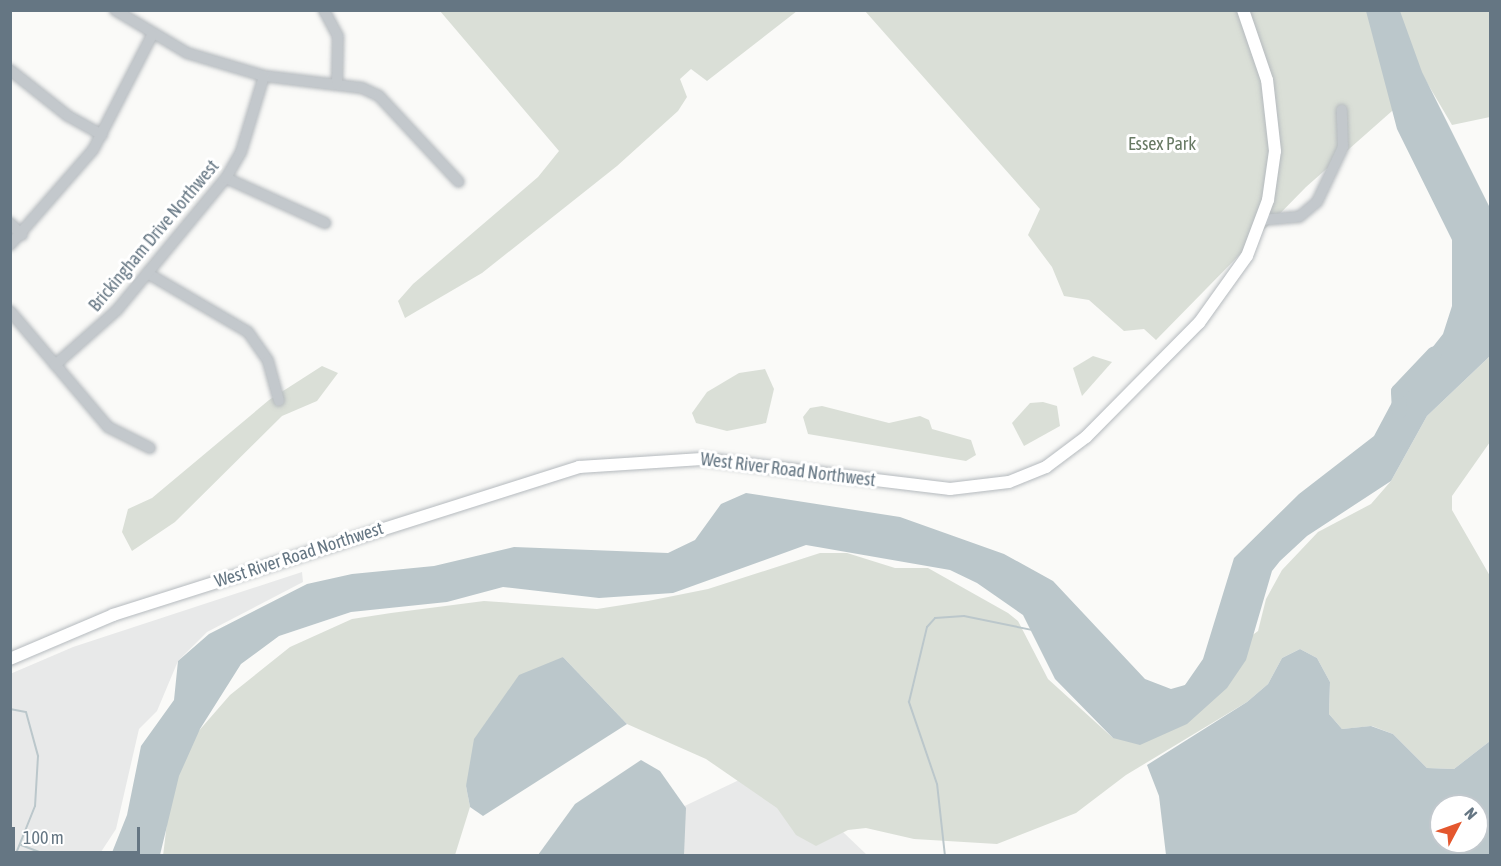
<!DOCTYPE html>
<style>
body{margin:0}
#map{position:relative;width:1501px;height:866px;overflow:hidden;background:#fafaf8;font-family:"Asap Condensed",sans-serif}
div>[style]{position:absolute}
.built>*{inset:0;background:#e8e9e9}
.green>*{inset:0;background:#dadfd7}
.water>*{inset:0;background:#bbc7cb}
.stream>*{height:2px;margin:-1px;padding:0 1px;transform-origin:1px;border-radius:1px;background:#bbc7cb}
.river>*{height:15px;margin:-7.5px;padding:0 7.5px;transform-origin:7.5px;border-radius:7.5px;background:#bbc7cb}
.roads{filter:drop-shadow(0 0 2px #b5babe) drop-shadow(0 0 2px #b5babe)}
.minor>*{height:10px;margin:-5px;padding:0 5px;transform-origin:5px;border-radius:5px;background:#c3c8cc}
.major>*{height:12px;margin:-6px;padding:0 6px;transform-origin:6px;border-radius:6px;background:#fff}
span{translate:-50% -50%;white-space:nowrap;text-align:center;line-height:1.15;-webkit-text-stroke:6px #fff;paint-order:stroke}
.park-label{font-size:18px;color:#687a64}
.street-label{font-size:18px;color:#657683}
.frame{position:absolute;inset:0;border:12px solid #657683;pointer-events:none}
.north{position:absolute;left:1429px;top:794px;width:60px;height:60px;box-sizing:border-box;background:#fff;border:2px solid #c1c8cd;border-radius:50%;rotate:49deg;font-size:16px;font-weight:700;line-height:24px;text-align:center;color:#657683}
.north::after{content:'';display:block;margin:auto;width:21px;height:27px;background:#e4572e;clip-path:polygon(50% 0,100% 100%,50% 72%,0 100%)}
.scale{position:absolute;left:12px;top:827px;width:128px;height:27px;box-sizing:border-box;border:3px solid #657683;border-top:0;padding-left:8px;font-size:18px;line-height:21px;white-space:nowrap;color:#657683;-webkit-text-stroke:4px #fff;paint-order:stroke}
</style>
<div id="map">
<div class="built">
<i style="clip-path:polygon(302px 572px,303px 582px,207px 632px,178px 661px,157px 711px,139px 729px,116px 829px,99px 855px,11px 855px,10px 674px,73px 647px)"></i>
<i style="clip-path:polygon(760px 770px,820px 810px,867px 855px,580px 856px)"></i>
</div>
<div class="green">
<i style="clip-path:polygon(440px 11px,797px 11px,707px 81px,691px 69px,680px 79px,687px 97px,678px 111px,617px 166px,482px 273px,405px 318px,398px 301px,413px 284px,538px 177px,559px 151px)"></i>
<i style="clip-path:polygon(865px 11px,1490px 11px,1490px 117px,1452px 125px,1426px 81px,1306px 187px,1156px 340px,1144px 329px,1124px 331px,1089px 300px,1064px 296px,1052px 267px,1028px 235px,1040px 209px)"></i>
<i style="clip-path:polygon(1093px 356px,1112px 362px,1082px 396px,1073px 368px)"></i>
<i style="clip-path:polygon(1490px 356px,1490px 442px,1452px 496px,1452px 510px,1490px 576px,1490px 741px,1454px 769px,1427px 768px,1393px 734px,1372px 726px,1342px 729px,1329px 714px,1330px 682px,1317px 658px,1300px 649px,1282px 658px,1268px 684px,1247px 702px,1126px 775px,1076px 813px,997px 844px,914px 839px,866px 828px,848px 830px,816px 846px,796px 835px,777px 808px,706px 759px,627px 724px,563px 657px,466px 786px,470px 807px,455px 855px,163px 856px,171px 789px,183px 749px,230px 695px,290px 647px,352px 619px,391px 613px,484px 601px,597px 609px,648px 601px,708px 589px,820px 553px,847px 553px,895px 568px,928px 568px,1008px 613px,1018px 621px,1048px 679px,1113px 738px,1258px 631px,1266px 599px,1282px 570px,1318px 532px,1371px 504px,1391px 481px,1427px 416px)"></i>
<i style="clip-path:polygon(322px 366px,338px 373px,317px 401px,282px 416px,175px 522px,132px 551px,122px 532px,128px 509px,152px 498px,269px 400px)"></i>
<i style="clip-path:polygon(765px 369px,774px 389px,766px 423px,727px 431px,696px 423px,692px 413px,707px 392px,739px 373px)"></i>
<i style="clip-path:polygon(1043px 402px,1057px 406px,1060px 426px,1024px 446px,1012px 423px,1030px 403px)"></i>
<i style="clip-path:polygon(822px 406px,889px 423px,920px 416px,929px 420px,932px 429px,971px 440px,976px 455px,966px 461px,808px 434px,803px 417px,810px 408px)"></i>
</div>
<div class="water">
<i style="clip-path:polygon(1366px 11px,1400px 11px,1422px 72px,1490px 208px,1490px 356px,1427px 416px,1391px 481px,1307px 536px,1280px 561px,1272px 571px,1246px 660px,1227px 688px,1187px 724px,1140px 745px,1113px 738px,1055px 679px,1023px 615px,977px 583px,950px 570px,806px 545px,673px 593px,599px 598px,503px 587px,447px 602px,351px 612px,279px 636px,241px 664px,200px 729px,179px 776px,160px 855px,111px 855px,127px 815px,141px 746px,174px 700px,178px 661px,209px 634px,307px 584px,352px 574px,434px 566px,514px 547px,668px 553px,695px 540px,721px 504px,746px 493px,900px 517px,1004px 554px,1053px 581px,1145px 679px,1171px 689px,1185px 685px,1203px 659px,1234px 558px,1299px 494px,1374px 436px,1398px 391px,1443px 334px,1452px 306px,1452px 240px,1397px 129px)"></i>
<i style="clip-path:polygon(evenodd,1300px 649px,1317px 658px,1330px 682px,1329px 714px,1342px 729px,1371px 726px,1393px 734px,1427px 768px,1454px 769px,1490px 741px,1490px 855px,1166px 855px,1159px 796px,1147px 765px,1247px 702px,1268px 684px,1282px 658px,1300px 649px,1441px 806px,1477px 806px,1477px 842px,1441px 842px,1441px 806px)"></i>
<i style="clip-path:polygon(563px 657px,627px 724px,483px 816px,470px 807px,466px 786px,474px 739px,519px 675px)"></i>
<i style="clip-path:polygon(641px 760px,660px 771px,686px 808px,684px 855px,538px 855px,575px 804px)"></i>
</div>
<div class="stream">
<i style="left:10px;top:709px;width:16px;rotate:11deg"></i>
<i style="left:26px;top:712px;width:46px;rotate:74.7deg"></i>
<i style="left:38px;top:756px;width:50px;rotate:93.4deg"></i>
<i style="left:35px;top:806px;width:54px;rotate:111.8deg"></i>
<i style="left:21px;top:845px;width:30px;rotate:21deg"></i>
<i style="left:945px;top:856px;width:72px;rotate:-96.3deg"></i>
<i style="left:937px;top:784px;width:87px;rotate:-108.9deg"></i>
<i style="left:909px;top:702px;width:77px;rotate:-76.5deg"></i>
<i style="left:927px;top:627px;width:12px;rotate:-48deg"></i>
<i style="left:935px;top:618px;width:29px;rotate:-4deg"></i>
<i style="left:964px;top:616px;width:69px;rotate:11.6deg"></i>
</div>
<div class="river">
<i style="left:1399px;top:411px;width:20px;rotate:-93deg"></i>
<i style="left:1398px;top:391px;width:52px;rotate:-46.5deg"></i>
</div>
<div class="roads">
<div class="minor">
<i style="left:115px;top:10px;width:84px;rotate:30.8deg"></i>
<i style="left:187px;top:53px;width:80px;rotate:16.6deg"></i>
<i style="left:264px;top:76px;width:99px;rotate:7deg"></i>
<i style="left:362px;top:88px;width:19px;rotate:25deg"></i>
<i style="left:379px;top:96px;width:117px;rotate:47.1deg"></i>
<i style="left:324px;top:10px;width:30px;rotate:62deg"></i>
<i style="left:338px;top:36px;width:48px;rotate:91.2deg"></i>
<i style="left:10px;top:70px;width:74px;rotate:38.4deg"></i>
<i style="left:68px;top:116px;width:39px;rotate:29deg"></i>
<i style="left:226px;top:178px;width:109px;rotate:24.4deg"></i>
<i style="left:1262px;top:220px;width:37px;rotate:-5deg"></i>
<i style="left:1299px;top:217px;width:23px;rotate:-40deg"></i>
<i style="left:1317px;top:202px;width:61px;rotate:-64.7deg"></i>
<i style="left:1343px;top:147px;width:37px;rotate:-92deg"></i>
<i style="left:10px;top:223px;width:17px;rotate:45deg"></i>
<i style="left:10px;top:245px;width:126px;rotate:-48.9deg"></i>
<i style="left:93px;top:150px;width:129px;rotate:-62.8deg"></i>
<i style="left:147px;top:273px;width:117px;rotate:30.3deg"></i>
<i style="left:248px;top:332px;width:35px;rotate:55deg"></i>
<i style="left:268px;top:361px;width:41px;rotate:74.6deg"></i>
<i style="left:10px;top:311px;width:152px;rotate:49.8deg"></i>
<i style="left:108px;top:427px;width:47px;rotate:26.6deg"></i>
<i style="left:55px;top:365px;width:83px;rotate:-41.6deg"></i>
<i style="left:117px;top:310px;width:171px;rotate:-50.5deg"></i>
<i style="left:226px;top:178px;width:30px;rotate:-60deg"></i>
<i style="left:241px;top:152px;width:79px;rotate:-73.2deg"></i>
</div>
<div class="major">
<i style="left:10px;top:659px;width:112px;rotate:-23.1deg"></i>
<i style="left:113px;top:615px;width:489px;rotate:-17.6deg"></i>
<i style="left:579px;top:467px;width:123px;rotate:-3.7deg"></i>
<i style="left:702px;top:459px;width:250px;rotate:6.9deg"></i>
<i style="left:950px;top:489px;width:59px;rotate:-6.8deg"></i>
<i style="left:1009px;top:482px;width:40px;rotate:-22deg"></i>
<i style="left:1046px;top:467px;width:50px;rotate:-36.9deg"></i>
<i style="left:1086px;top:437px;width:161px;rotate:-45.3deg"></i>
<i style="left:1199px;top:323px;width:82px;rotate:-54.4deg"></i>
<i style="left:1247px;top:256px;width:60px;rotate:-69.4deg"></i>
<i style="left:1268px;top:200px;width:49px;rotate:-81.9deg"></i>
<i style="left:1275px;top:151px;width:71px;rotate:-96.4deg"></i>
<i style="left:1267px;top:80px;width:74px;rotate:-108.9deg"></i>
</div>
</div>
<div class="park-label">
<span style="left:1162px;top:144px">Essex Park</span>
</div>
<div class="street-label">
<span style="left:154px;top:236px;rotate:-50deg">Brickingham Drive Northwest</span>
<span style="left:788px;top:470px;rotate:7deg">West River Road Northwest</span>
<span style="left:299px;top:555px;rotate:-18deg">West River Road Northwest</span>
</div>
<div class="frame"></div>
<div class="north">N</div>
<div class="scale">100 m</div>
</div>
